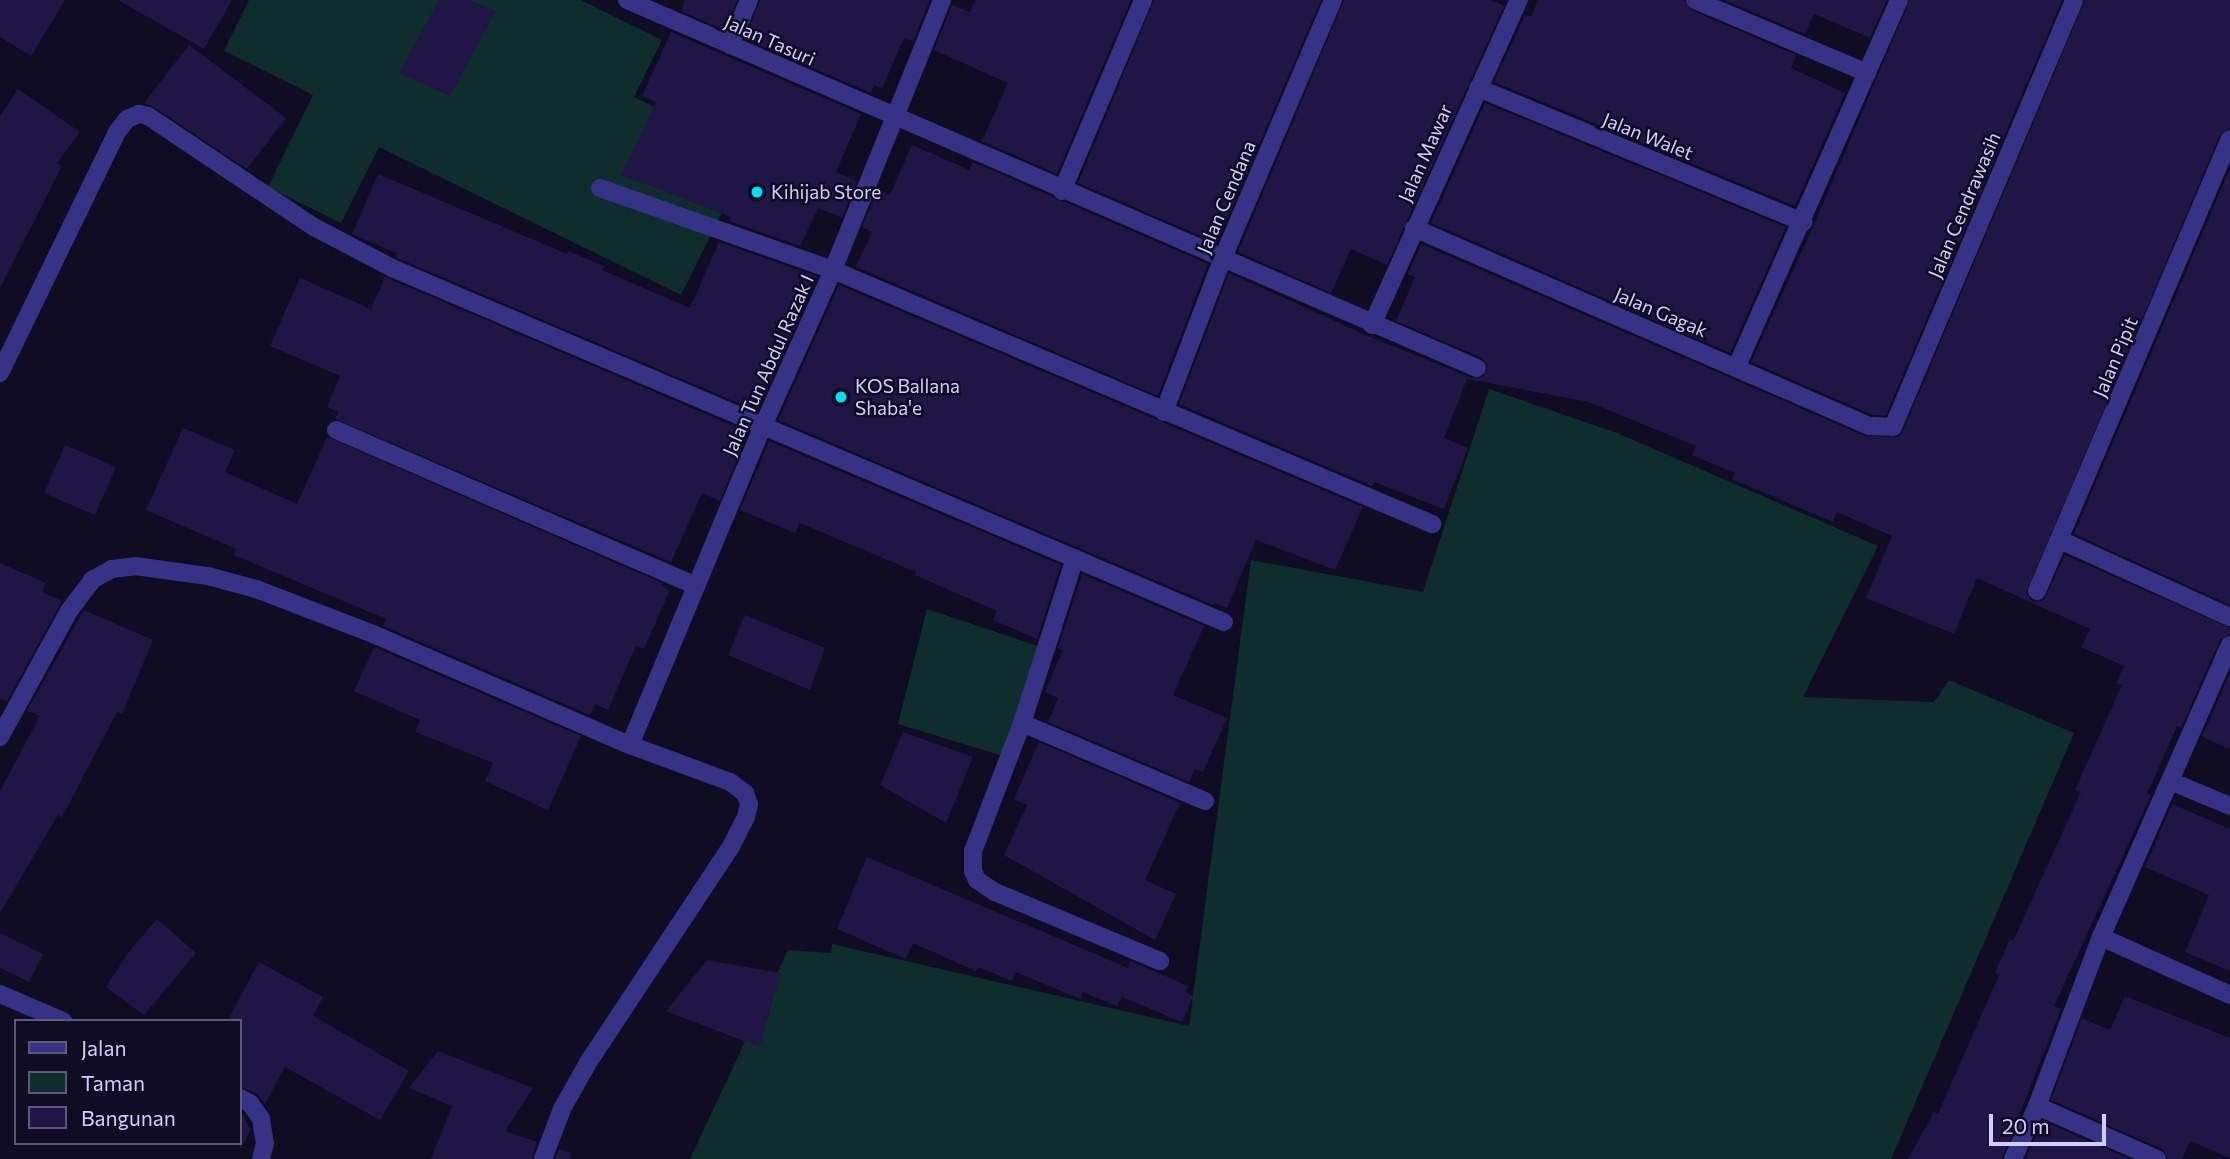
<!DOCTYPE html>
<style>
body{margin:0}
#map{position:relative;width:2230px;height:1159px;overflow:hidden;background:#100c23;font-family:Commissioner,sans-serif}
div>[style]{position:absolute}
.green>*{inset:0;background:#0e2d2c}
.building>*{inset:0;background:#201645}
.minor>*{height:18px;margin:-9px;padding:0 9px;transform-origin:9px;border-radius:9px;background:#363386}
.dots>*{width:19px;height:19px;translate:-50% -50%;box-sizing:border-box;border:4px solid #100c23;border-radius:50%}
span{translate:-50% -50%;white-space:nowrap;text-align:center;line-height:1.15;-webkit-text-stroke:5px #100c23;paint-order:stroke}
.street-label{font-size:19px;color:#d3cdff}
.poi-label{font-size:19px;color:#d3cdff}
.left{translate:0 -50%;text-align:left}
.legend{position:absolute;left:14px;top:1019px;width:228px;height:126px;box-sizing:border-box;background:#100c23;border:2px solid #5e597b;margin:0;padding:9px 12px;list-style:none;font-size:21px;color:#d3cdff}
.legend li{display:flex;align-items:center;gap:14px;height:35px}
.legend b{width:35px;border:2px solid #5e597b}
.scale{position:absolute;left:1989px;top:1114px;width:117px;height:32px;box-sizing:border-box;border:4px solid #d3cdff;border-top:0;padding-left:9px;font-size:21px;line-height:24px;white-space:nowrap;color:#d3cdff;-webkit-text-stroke:5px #100c23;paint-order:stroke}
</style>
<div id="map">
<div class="green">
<i style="clip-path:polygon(249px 0,581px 0,662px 40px,634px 97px,751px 154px,681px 295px,379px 147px,341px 223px,268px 187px,313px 95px,224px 51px)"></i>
<i style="clip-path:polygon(1489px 389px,1617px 433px,1878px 546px,1803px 697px,1934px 702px,1949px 680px,2074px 733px,1891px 1159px,690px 1159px,788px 950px,831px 953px,832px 944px,1189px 1026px,1251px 560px,1423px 592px)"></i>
<i style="clip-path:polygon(927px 609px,1038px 646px,1006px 757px,898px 724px)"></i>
</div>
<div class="building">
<i style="clip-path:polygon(0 0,65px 0,31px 56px,0 37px)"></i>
<i style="clip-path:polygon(118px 0,232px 0,204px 49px)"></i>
<i style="clip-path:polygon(439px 0,469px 0,496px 11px,450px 96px,399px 73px)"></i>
<i style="clip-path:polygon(685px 0,737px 0,724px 30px,681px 11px)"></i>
<i style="clip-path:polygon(760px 0,930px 0,913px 41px,904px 38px,882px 88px,874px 85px,871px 93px,745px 39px)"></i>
<i style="clip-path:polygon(976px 0,1131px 0,1057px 174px,982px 141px,1008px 83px,934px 50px,952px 5px,970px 12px)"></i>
<i style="clip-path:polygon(1154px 0,1321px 0,1217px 243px,1078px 183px)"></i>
<i style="clip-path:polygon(1344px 0,1491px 0,1504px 6px,1387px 265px,1351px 249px,1331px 293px,1238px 252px)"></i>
<i style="clip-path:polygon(1538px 0,1684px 0,1691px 10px,1796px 55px,1791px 68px,1845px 93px,1795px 206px,1494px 82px,1525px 15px,1531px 17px)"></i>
<i style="clip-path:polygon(1724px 0,1887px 0,1870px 38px,1814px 14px,1805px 34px)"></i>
<i style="clip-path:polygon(1910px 0,2062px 0,1886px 415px,1873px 415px,1751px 362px,1813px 227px)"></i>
<i style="clip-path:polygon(2085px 0,2230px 0,2230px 128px,2220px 135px,2026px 593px,2033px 602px,2044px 600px,2065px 555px,2230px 628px,2230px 634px,2220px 640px,2181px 728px,2177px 726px,2147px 794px,2151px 795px,2054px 1006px,2061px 1009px,2002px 1159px,1908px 1159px,1934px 1112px,1938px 1114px,1999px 975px,1995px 973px,2010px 939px,2013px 941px,2081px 792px,2075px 790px,2122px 685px,2116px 683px,2124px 666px,2081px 647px,2090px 629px,1977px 578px,1954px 634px,1866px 598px,1892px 536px,1837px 512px,1833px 522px,1732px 479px,1735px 473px,1692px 455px,1696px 446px,1589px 402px,1467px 379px,1444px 438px,1468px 448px,1444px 509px,1374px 482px,1372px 486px,1179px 404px,1229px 273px,1368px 336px,1472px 378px,1483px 377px,1488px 367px,1482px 358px,1396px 321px,1415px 277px,1408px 274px,1421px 244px,1865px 436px,1898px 437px,1903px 431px)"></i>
<i style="clip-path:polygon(671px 32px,861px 114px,836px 172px,857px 181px,842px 218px,818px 208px,800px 246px,729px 221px,731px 217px,621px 175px,656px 102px,642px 96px)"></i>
<i style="clip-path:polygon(189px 45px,286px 118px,247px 169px,154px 107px,144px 103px)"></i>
<i style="clip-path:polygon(18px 89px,80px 132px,57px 163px,62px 166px,0 288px,0 116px)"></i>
<i style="clip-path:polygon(1485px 103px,1786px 227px,1730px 353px,1431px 223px)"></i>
<i style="clip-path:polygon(912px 145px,969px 170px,973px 162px,1208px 264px,1158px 396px,856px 267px,872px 232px,862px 227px,878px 190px,890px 195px)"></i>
<i style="clip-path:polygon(2230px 168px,2230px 605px,2074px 534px)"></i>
<i style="clip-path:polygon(378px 174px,567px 254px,568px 251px,604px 266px,602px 270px,690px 308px,719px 242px,818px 277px,757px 411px,397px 258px,396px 253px,352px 234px)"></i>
<i style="clip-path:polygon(385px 277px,748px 432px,720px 501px,702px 493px,671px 562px,335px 419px,338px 412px,327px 407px,340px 376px,270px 346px,300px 278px,371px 309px)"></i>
<i style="clip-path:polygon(839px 285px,1363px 507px,1335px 570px,1256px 540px,1227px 608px,1214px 603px,1213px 605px,778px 420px)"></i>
<i style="clip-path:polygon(183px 428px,235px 450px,225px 472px,297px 504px,327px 437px,662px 583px,661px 586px,670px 590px,644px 649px,636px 646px,608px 710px,595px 704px,590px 715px,383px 626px,386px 619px,234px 555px,236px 549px,146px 510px)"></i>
<i style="clip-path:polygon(769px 441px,1061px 565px,1037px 639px,993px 620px,997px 611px,915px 575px,916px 572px,800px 523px,795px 533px,740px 510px)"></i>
<i style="clip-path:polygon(65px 445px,116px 467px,95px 515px,44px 493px)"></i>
<i style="clip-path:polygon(0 563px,46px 583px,42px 592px,62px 601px,7px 701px,0 699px)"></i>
<i style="clip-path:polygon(1082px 574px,1204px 626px,1173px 695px,1227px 718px,1203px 772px,1195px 769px,1189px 782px,1048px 722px,1058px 698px,1045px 692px,1063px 650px,1058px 648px)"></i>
<i style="clip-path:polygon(84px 610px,153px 640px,122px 714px,117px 712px,62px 817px,58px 815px,0 913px,0 791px,40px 716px,27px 711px)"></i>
<i style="clip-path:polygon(745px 615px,825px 648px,810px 690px,728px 655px)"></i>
<i style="clip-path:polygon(374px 647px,581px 736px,548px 810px,485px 781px,493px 763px,415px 732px,420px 720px,354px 691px)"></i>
<i style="clip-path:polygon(2230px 673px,2230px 749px,2202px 737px)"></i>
<i style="clip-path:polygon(903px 732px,973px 757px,946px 823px,880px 785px)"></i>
<i style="clip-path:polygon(1039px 742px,1180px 803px,1145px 880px,1176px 894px,1155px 940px,1004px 855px,1027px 805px,1014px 799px)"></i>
<i style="clip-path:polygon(2172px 804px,2230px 829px,2230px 971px,2185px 952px,2209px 895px,2145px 867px)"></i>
<i style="clip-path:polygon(867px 857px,1128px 968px,1131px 961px,1188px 986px,1185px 992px,1193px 996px,1182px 1022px,1122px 997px,1117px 1006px,1083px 992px,1080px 999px,1016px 972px,1012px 981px,978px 967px,976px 971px,913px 943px,906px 959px,837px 929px)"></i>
<i style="clip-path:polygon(157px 919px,196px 953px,144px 1015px,106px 987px,128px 953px)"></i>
<i style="clip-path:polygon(0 933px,43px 954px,29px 982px,0 968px)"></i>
<i style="clip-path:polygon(707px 960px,781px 973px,759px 1047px,666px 1011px)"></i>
<i style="clip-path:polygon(259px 962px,323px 997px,313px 1016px,409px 1071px,380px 1120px,285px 1067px,265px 1104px,256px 1093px,240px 1087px,240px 1021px,227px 1021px)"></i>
<i style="clip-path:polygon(2125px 996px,2230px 1038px,2230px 1158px,2190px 1141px,2182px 1159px,2168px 1159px,2162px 1149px,2051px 1100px,2082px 1018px,2110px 1030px)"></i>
<i style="clip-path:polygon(438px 1051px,533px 1088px,505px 1131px,537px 1142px,532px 1159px,431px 1159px,452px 1106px,409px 1088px)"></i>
<i style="clip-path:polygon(240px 1111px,251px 1129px,240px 1149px)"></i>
<i style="clip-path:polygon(2043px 1121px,2129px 1159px,2025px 1159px)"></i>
<i style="clip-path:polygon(559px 1149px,571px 1153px,570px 1159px,555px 1159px)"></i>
</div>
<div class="minor">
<i style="left:627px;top:0;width:926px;rotate:23.41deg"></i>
<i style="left:1695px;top:0;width:187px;rotate:23deg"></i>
<i style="left:730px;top:45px;width:49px;rotate:-67.1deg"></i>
<i style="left:1478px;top:88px;width:352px;rotate:22.4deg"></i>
<i style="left:600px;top:188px;width:247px;rotate:19.4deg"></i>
<i style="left:833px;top:270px;width:651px;rotate:22.98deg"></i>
<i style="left:1062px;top:191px;width:207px;rotate:-67deg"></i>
<i style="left:1414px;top:228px;width:497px;rotate:23.5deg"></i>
<i style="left:1870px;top:426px;width:23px;rotate:2deg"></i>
<i style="left:1893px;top:427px;width:464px;rotate:-67deg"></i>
<i style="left:1372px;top:325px;width:357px;rotate:-65.7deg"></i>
<i style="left:1736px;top:368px;width:402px;rotate:-66.1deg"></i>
<i style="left:0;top:373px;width:268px;rotate:-64.1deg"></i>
<i style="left:117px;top:132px;width:16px;rotate:-52deg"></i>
<i style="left:127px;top:119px;width:13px;rotate:-23deg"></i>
<i style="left:139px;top:114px;width:9px;rotate:13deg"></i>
<i style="left:148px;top:116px;width:200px;rotate:33.8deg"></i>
<i style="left:314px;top:227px;width:88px;rotate:27.7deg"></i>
<i style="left:392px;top:268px;width:904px;rotate:23.05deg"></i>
<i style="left:1164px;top:412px;width:163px;rotate:-69.1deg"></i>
<i style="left:1222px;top:260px;width:283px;rotate:-66.9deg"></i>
<i style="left:336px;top:430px;width:391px;rotate:23.4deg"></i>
<i style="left:2060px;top:540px;width:187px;rotate:24.4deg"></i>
<i style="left:1075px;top:558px;width:173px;rotate:107.8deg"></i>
<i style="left:1022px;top:723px;width:137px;rotate:110.9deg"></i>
<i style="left:973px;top:851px;width:20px;rotate:90deg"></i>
<i style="left:973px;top:871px;width:10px;rotate:66deg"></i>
<i style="left:977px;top:880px;width:22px;rotate:34deg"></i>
<i style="left:995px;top:892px;width:179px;rotate:22.7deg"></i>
<i style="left:2037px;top:591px;width:491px;rotate:-66.9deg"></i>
<i style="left:1022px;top:723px;width:199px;rotate:23.1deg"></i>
<i style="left:0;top:737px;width:144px;rotate:-61.3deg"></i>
<i style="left:69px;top:611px;width:39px;rotate:-53deg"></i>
<i style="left:92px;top:580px;width:23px;rotate:-29deg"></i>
<i style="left:112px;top:569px;width:23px;rotate:-7deg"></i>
<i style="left:135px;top:566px;width:74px;rotate:7.8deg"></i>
<i style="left:208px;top:576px;width:50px;rotate:15.2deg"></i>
<i style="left:256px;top:589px;width:125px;rotate:21deg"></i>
<i style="left:373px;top:634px;width:280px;rotate:23.4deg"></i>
<i style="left:630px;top:745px;width:107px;rotate:20.3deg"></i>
<i style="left:730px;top:782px;width:19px;rotate:36deg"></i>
<i style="left:745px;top:793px;width:12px;rotate:70deg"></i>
<i style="left:749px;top:804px;width:13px;rotate:103deg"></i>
<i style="left:746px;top:817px;width:31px;rotate:117deg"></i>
<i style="left:732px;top:845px;width:259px;rotate:123.5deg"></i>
<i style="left:589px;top:1061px;width:55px;rotate:119.4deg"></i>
<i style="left:562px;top:1109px;width:53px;rotate:110.8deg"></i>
<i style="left:630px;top:745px;width:346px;rotate:-67.4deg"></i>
<i style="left:763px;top:426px;width:171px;rotate:-65.8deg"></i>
<i style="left:833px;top:270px;width:291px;rotate:-68deg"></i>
<i style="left:2170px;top:781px;width:65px;rotate:22.6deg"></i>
<i style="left:2101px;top:937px;width:141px;rotate:24.2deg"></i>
<i style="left:0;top:994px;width:69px;rotate:23.2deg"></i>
<i style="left:240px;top:1098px;width:11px;rotate:27deg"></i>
<i style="left:250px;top:1103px;width:19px;rotate:55deg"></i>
<i style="left:261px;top:1119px;width:24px;rotate:81deg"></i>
<i style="left:265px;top:1143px;width:16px;rotate:104deg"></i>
<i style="left:2037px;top:1106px;width:131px;rotate:23.8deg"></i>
<i style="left:2013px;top:1159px;width:58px;rotate:-65.6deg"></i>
<i style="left:2037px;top:1106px;width:181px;rotate:-69.3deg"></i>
<i style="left:2101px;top:937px;width:319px;rotate:-66.2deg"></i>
</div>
<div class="dots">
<i style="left:757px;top:192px;background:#00e0f8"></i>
<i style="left:841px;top:397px;background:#00e0f8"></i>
</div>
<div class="street-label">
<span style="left:770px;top:40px;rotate:24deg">Jalan Tasuri</span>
<span style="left:1648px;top:136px;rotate:22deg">Jalan Walet</span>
<span style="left:1425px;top:153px;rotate:-66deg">Jalan Mawar</span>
<span style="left:1226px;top:197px;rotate:-67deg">Jalan Cendana</span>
<span style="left:1964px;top:205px;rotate:-67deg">Jalan Cendrawasih</span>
<span style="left:1661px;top:312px;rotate:23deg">Jalan Gagak</span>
<span style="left:2115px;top:357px;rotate:-67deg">Jalan Pipit</span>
<span style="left:768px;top:365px;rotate:-66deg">Jalan Tun Abdul Razak I</span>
</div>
<div class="poi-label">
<span class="left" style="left:771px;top:192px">Kihijab Store</span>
<span class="left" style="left:855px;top:397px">KOS Ballana<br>Shaba'e</span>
</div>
<ul class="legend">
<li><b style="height:9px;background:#363386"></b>Jalan</li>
<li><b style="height:19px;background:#0e2d2c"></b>Taman</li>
<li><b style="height:19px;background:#201645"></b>Bangunan</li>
</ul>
<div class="scale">20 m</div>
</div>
